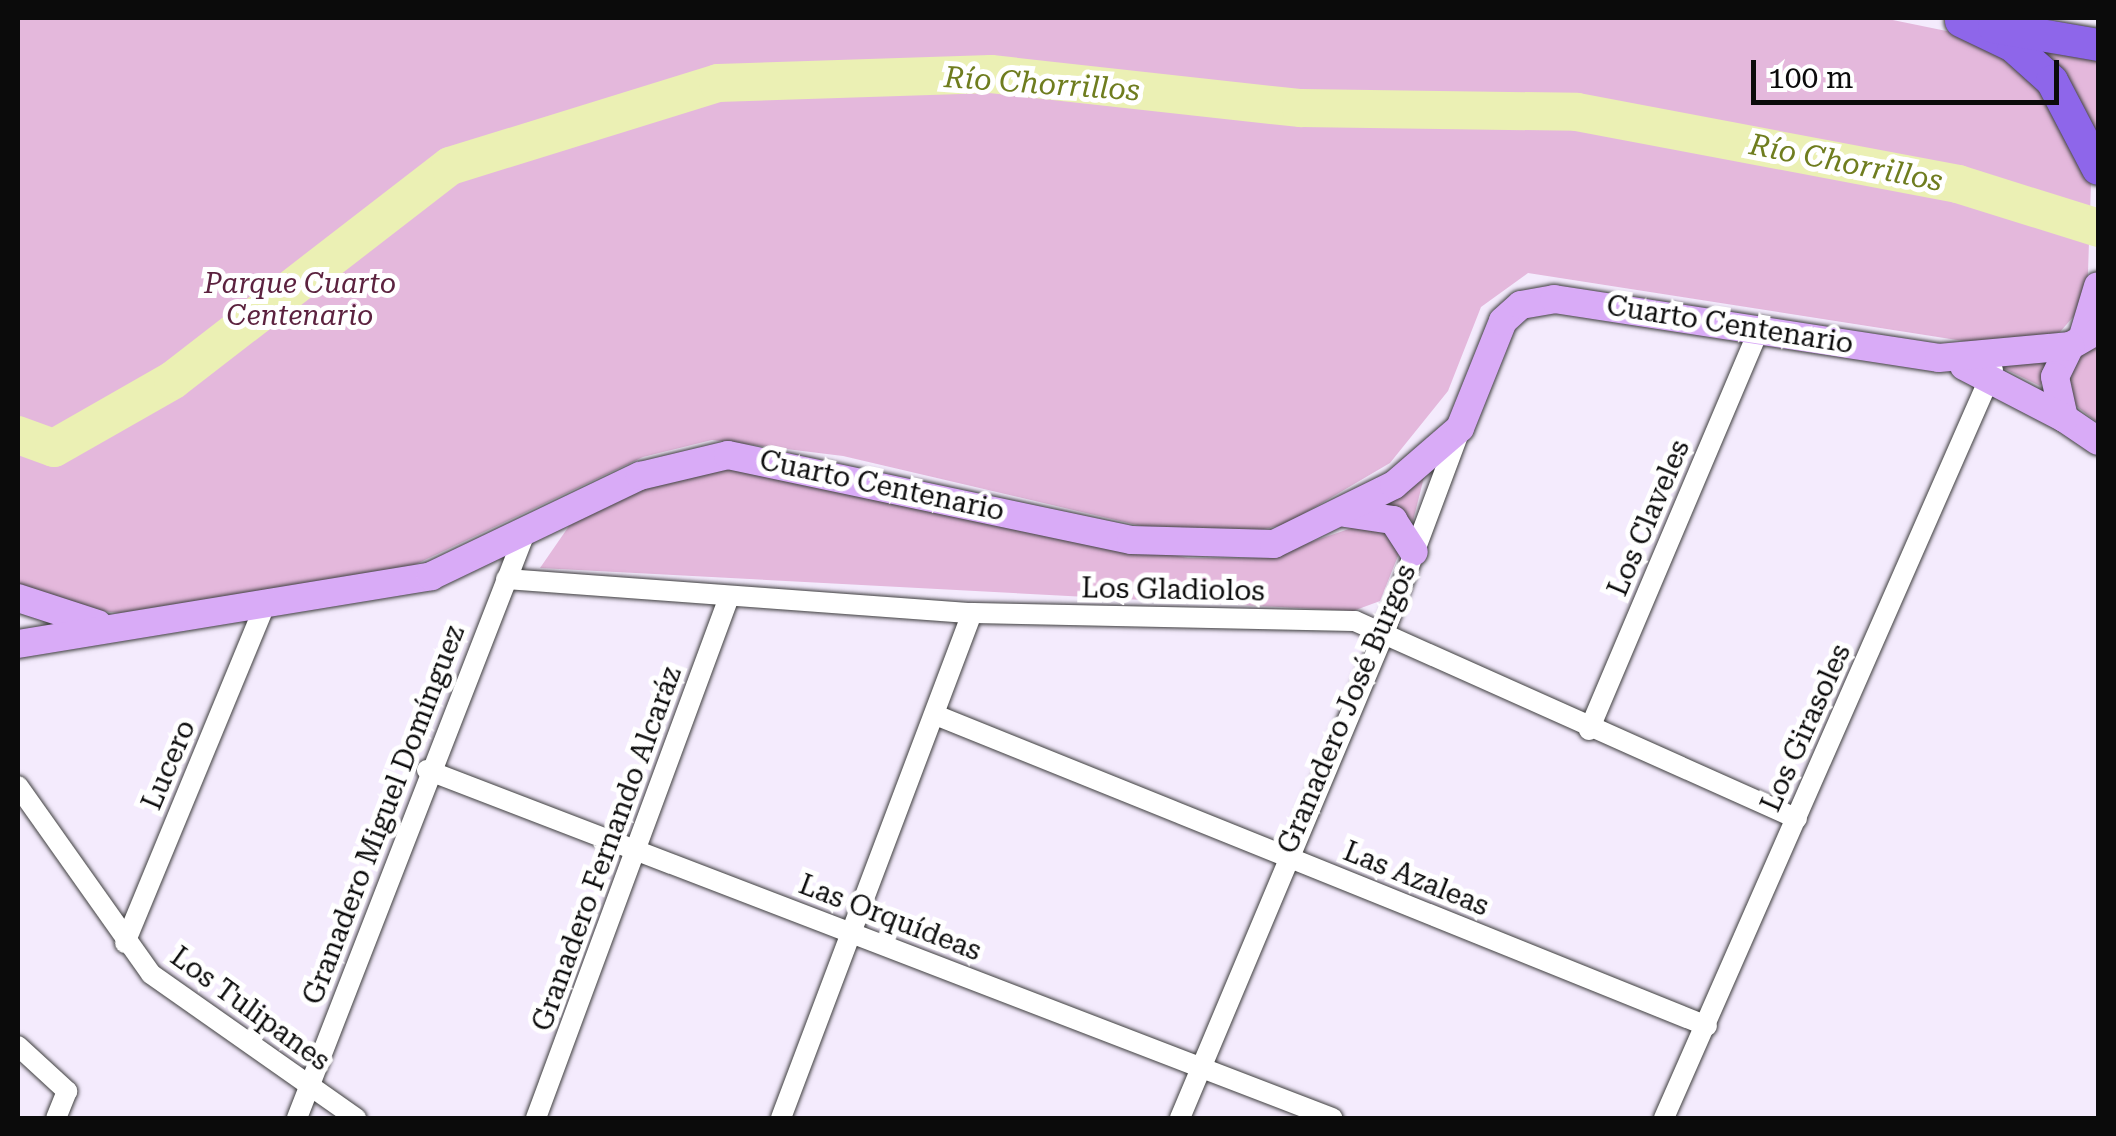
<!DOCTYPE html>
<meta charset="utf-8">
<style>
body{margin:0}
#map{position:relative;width:2116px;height:1136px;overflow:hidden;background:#f4ebfd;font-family:"Roboto Serif",serif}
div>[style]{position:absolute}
.green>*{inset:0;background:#e4b8dc}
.river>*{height:38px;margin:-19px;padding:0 19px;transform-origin:19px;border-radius:19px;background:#ebf0b4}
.roads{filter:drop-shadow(0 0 2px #3e3e3e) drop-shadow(0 0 2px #3e3e3e)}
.minor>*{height:20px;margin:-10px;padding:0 10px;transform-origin:10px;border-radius:10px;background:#fff}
.secondary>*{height:28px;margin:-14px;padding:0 14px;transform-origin:14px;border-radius:14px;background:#d9abf7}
.trunk>*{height:32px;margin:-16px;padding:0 16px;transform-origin:16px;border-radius:16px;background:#8e66ea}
span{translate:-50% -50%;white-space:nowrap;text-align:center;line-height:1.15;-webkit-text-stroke:10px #fff;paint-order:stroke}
.park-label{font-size:28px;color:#5c223f;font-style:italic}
.street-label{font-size:28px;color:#0b0b0b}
.water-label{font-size:30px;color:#6f7d1f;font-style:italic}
.frame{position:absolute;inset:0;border:20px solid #0b0b0b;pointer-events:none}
.scale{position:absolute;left:1751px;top:60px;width:308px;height:45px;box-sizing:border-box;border:5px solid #0b0b0b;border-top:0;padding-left:12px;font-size:30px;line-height:35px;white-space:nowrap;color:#0b0b0b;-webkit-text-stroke:8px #fff;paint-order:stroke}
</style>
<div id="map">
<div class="green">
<i style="clip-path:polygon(18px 18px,1883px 18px,1966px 35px,2032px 74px,2072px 132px,2091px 184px,2087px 301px,2060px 332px,1989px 345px,1528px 273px,1481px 307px,1448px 391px,1390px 463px,1286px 524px,1252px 532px,1150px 528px,843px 456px,712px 440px,643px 457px,410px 567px,119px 613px,67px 607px,18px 586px)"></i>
<i style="clip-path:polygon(2029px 43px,2098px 54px,2098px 140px)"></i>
<i style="clip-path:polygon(2098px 345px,2098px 423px,2070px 401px,2066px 378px,2074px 359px)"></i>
<i style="clip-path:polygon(2052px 361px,2040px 386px,2001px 367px)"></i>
<i style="clip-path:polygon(740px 467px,1188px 558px,1264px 558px,1375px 520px,1400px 551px,1380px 601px,1353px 611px,540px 568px,569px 526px,621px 497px,673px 476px)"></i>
<i style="clip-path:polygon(1426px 469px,1413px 521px,1375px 507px)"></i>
</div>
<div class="river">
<i style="left:18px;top:435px;width:38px;rotate:20deg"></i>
<i style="left:54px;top:448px;width:137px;rotate:-29.7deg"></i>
<i style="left:173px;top:380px;width:350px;rotate:-37.7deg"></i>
<i style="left:450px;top:166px;width:281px;rotate:-17.2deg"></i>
<i style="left:718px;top:83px;width:273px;rotate:-1.9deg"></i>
<i style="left:991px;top:74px;width:312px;rotate:6.3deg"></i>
<i style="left:1301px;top:108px;width:276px;rotate:0.8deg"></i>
<i style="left:1577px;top:112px;width:388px;rotate:10.7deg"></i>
<i style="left:1958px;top:184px;width:147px;rotate:17.4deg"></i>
</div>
<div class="roads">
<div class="minor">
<i style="left:506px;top:579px;width:467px;rotate:4.2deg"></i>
<i style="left:972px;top:613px;width:383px;rotate:1.2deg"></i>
<i style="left:1355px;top:621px;width:484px;rotate:24.1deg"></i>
<i style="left:938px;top:716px;width:829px;rotate:21.96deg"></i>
<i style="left:1589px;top:730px;width:438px;rotate:-67deg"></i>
<i style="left:427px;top:770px;width:970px;rotate:21.03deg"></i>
<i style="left:18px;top:786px;width:230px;rotate:54.7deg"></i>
<i style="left:151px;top:974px;width:251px;rotate:35.1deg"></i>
<i style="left:125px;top:943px;width:363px;rotate:-67.5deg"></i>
<i style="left:18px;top:1046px;width:67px;rotate:42.6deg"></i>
<i style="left:67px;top:1091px;width:29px;rotate:112deg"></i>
<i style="left:297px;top:1118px;width:628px;rotate:-68.71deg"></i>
<i style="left:536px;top:1118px;width:556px;rotate:-69.67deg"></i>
<i style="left:781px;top:1118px;width:540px;rotate:-69.28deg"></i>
<i style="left:1180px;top:1118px;width:523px;rotate:-67.16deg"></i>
<i style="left:1383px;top:636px;width:220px;rotate:-69.5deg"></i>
<i style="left:1664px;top:1118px;width:817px;rotate:-66.26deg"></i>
</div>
<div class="secondary">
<i style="left:2098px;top:330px;width:32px;rotate:150deg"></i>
<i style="left:2070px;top:346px;width:34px;rotate:116deg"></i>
<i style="left:2055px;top:377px;width:42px;rotate:77.6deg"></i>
<i style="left:2064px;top:418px;width:41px;rotate:34.1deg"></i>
<i style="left:2083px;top:336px;width:52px;rotate:-73.3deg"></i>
<i style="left:1964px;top:366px;width:113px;rotate:27.5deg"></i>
<i style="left:1345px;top:513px;width:49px;rotate:8.3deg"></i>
<i style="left:1393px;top:520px;width:38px;rotate:57deg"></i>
<i style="left:18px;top:598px;width:84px;rotate:18deg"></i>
<i style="left:18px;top:644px;width:419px;rotate:-9.3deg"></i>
<i style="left:431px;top:576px;width:232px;rotate:-25.6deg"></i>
<i style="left:640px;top:476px;width:90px;rotate:-13.4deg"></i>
<i style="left:728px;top:455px;width:412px;rotate:11.9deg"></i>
<i style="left:1131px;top:540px;width:143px;rotate:1.6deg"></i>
<i style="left:1274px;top:544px;width:134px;rotate:-26.2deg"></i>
<i style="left:1394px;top:485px;width:87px;rotate:-40.8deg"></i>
<i style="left:1460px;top:428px;width:115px;rotate:-68.1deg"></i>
<i style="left:1503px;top:321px;width:24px;rotate:-42deg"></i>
<i style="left:1521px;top:305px;width:34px;rotate:-10deg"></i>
<i style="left:1554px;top:299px;width:389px;rotate:8.7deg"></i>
<i style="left:1939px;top:358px;width:132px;rotate:-5.2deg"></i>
</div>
<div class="trunk">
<i style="left:1961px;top:21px;width:58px;rotate:25.7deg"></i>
<i style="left:2013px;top:46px;width:52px;rotate:41.9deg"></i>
<i style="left:2052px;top:81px;width:99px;rotate:62.4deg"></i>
<i style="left:1994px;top:27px;width:106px;rotate:9.8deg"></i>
</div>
</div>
<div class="park-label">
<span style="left:300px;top:300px">Parque Cuarto<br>Centenario</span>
</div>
<div class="street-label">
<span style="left:1730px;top:325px;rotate:9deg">Cuarto Centenario</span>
<span style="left:882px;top:486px;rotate:12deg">Cuarto Centenario</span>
<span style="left:1649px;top:518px;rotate:-67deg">Los Claveles</span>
<span style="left:1173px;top:590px;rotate:1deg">Los Gladiolos</span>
<span style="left:1347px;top:709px;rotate:-67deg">Granadero José Burgos</span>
<span style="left:1806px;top:728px;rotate:-66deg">Los Girasoles</span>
<span style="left:169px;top:765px;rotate:-67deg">Lucero</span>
<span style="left:384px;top:815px;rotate:-69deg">Granadero Miguel Domínguez</span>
<span style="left:607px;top:849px;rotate:-70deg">Granadero Fernando Alcaráz</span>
<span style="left:1416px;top:879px;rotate:22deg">Las Azaleas</span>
<span style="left:890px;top:918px;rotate:21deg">Las Orquídeas</span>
<span style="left:250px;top:1009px;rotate:36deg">Los Tulipanes</span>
</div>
<div class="water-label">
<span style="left:1042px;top:84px;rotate:4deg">Río Chorrillos</span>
<span style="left:1846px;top:163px;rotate:11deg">Río Chorrillos</span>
</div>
<div class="frame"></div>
<div class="scale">100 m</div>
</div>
